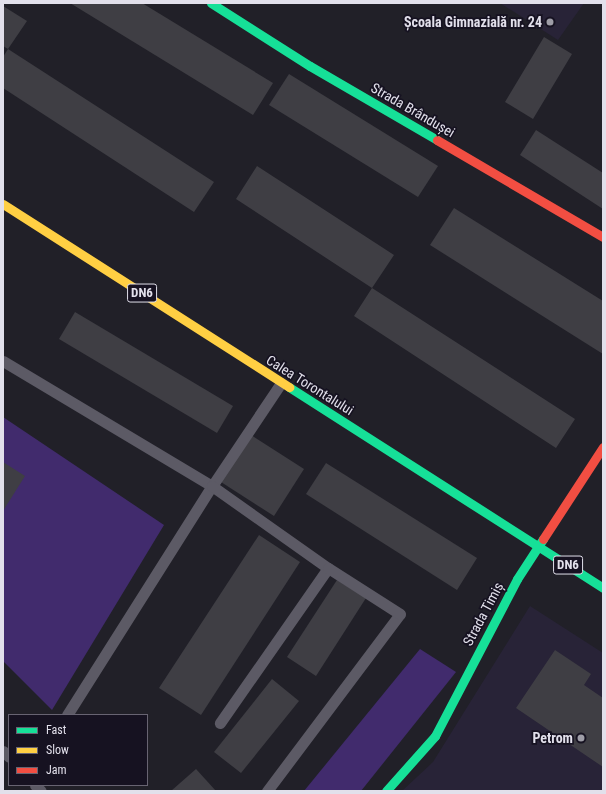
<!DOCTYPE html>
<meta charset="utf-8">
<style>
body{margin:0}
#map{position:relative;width:606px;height:794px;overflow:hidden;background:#212028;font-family:"Roboto Condensed",sans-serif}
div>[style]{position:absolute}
.built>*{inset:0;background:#282337}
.green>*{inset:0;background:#412b6d}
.building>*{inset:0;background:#3f3e44}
.lane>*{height:11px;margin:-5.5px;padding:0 5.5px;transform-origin:5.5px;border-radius:5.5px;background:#5c5a65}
.fast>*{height:9px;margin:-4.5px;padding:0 4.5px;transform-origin:4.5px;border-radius:4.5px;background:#16e098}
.slow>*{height:9px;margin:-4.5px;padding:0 4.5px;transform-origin:4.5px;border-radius:4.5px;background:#ffcf43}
.jam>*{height:9px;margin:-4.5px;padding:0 4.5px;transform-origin:4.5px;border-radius:4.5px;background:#f24e42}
.dots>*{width:11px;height:11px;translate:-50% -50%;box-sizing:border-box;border:2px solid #161221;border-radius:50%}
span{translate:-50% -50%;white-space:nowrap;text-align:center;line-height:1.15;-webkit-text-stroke:3.5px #161221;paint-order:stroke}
.shield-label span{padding:1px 3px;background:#161221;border:1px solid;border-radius:3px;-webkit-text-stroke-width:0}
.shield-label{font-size:13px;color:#e2e0eb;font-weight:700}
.poi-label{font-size:14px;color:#e2e0eb;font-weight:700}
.right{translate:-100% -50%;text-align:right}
.street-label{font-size:14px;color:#e2e0eb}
.frame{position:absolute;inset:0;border:4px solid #e2e0eb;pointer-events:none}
.legend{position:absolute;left:8px;top:714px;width:140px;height:72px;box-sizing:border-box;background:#161221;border:1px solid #686472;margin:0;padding:5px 7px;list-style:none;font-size:12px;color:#e2e0eb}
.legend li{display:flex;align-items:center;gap:8px;height:20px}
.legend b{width:20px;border:1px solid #686472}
</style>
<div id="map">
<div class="built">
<i style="clip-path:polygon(500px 3px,584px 3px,558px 40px)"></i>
<i style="clip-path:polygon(530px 606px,603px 653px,603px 791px,402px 791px,433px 762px)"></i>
</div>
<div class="green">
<i style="clip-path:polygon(3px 417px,164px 525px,52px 710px,3px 661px)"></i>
<i style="clip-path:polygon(420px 649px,456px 672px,361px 791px,304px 791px)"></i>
</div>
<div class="building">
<i style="clip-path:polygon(70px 3px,142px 3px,273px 83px,253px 115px)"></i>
<i style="clip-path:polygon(3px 6px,27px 21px,8px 49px,3px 46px)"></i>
<i style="clip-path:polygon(544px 37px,572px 54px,533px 119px,505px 102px)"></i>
<i style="clip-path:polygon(8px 49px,214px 182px,194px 212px,3px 88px,3px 57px)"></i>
<i style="clip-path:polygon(289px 74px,438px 166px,418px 197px,269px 105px)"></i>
<i style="clip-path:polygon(536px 130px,603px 173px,603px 209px,520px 155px)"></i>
<i style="clip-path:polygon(257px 166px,394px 255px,372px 288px,575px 419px,556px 448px,354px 316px,372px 288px,236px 199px)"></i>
<i style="clip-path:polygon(454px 208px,603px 301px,603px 354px,430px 245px)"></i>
<i style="clip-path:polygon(75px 312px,233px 406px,217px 433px,59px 339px)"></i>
<i style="clip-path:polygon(251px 435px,304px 469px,274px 516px,221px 482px)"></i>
<i style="clip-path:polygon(3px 462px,25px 476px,3px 511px)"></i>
<i style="clip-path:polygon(326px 463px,477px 558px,457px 590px,306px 494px)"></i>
<i style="clip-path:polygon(259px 535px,300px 562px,201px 715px,159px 688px)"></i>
<i style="clip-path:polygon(337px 580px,366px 598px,316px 676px,287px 657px)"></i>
<i style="clip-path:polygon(555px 650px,591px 674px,584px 685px,603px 698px,603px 767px,516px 708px)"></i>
<i style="clip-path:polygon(272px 679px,299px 701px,241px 773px,214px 752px)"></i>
<i style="clip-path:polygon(196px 769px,216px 791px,171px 791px)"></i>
</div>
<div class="lane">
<i style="left:3px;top:361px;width:244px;rotate:30.9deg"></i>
<i style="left:212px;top:486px;width:124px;rotate:-56.2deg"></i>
<i style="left:67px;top:715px;width:271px;rotate:-57.7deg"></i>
<i style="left:212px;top:486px;width:142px;rotate:35.3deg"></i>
<i style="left:328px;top:568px;width:189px;rotate:124.9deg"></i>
<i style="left:3px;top:751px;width:8px;rotate:45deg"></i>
<i style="left:35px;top:785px;width:8px;rotate:45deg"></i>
<i style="left:267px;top:791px;width:221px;rotate:-53.1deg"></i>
<i style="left:400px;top:614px;width:85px;rotate:-147.4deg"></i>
</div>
<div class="fast">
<i style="left:211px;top:3px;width:117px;rotate:32.5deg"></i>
<i style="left:310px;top:66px;width:147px;rotate:30.2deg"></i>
<i style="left:289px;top:387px;width:373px;rotate:32.6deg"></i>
<i style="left:386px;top:791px;width:74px;rotate:-48.3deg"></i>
<i style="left:435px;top:736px;width:177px;rotate:-62.4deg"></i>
<i style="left:517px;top:579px;width:48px;rotate:-57deg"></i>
</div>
<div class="slow">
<i style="left:3px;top:204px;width:340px;rotate:32.6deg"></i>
</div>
<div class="jam">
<i style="left:437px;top:140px;width:192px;rotate:30.3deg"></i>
<i style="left:543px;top:539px;width:110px;rotate:-56.9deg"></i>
</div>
<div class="dots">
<i style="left:550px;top:22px;background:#9e9da7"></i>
<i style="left:581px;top:738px;background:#9e9da7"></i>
</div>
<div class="shield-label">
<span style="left:142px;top:293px">DN6</span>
<span style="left:568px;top:565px">DN6</span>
</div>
<div class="poi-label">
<span class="right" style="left:542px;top:22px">Școala Gimnazială nr. 24</span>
<span class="right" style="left:573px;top:738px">Petrom</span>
</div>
<div class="street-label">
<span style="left:413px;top:110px;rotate:30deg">Strada Brândușei</span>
<span style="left:310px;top:385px;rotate:32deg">Calea Torontalului</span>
<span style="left:483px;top:614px;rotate:-62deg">Strada Timiș</span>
</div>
<div class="frame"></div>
<ul class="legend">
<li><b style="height:5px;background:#16e098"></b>Fast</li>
<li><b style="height:5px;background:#ffcf43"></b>Slow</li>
<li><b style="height:5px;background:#f24e42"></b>Jam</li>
</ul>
</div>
